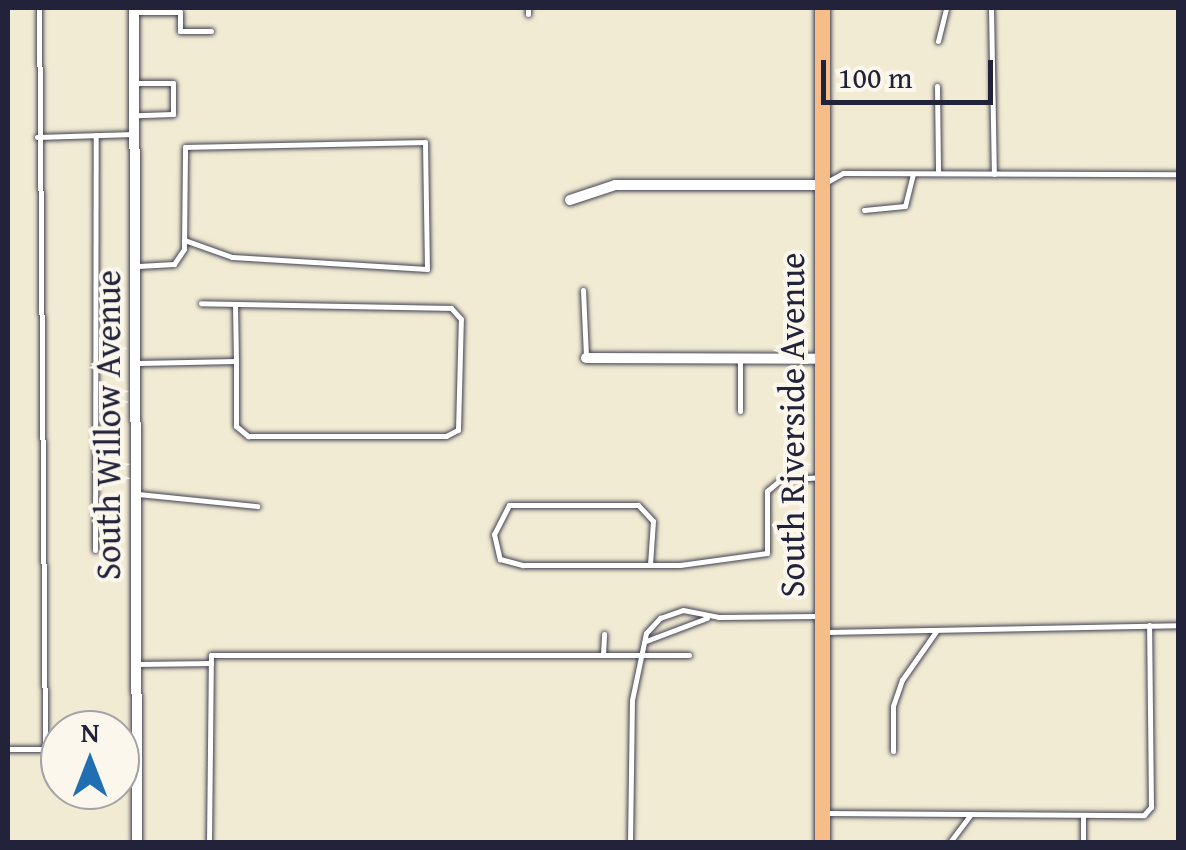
<!DOCTYPE html>
<style>
body{margin:0}
#map{position:relative;width:1186px;height:850px;overflow:hidden;background:#f1ebd3;font-family:"Gentium Book Plus",serif}
div>[style]{position:absolute}
.roads{filter:drop-shadow(0 0 2px #414052) drop-shadow(0 0 2px #414052)}
.lane>*{height:5px;margin:-2.5px;padding:0 2.5px;transform-origin:2.5px;border-radius:2.5px;background:#fff}
.street>*{height:10px;margin:-5px;padding:0 5px;transform-origin:5px;border-radius:5px;background:#fff}
.primary>*{height:15px;margin:-7.5px;padding:0 7.5px;transform-origin:7.5px;border-radius:7.5px;background:#f7bd88}
span{translate:-50% -50%;white-space:nowrap;text-align:center;line-height:1.15;-webkit-text-stroke:8px #fbf7ec;paint-order:stroke}
.street-label{font-size:35px;color:#22223b}
.frame{position:absolute;inset:0;border:10px solid #22223b;pointer-events:none}
.north{position:absolute;left:40px;top:710px;width:100px;height:100px;box-sizing:border-box;background:#fbf7ec;border:2px solid #a4a2a5;border-radius:50%;rotate:0deg;font-size:28px;font-weight:700;line-height:40px;text-align:center;color:#22223b}
.north::after{content:'';display:block;margin:auto;width:35px;height:45px;background:#1f6fb2;clip-path:polygon(50% 0,100% 100%,50% 72%,0 100%)}
.scale{position:absolute;left:821px;top:60px;width:172px;height:45px;box-sizing:border-box;border:5px solid #22223b;border-top:0;padding-left:12px;font-size:30px;line-height:35px;white-space:nowrap;color:#22223b;-webkit-text-stroke:8px #fbf7ec;paint-order:stroke}
</style>
<div id="map">
<div class="roads">
<div class="lane">
<i style="left:528px;top:8px;width:6px;rotate:90deg"></i>
<i style="left:991px;top:8px;width:166px;rotate:89deg"></i>
<i style="left:137px;top:12px;width:43px"></i>
<i style="left:180px;top:12px;width:19px;rotate:90deg"></i>
<i style="left:180px;top:31px;width:31px"></i>
<i style="left:938px;top:41px;width:34px;rotate:-76deg"></i>
<i style="left:137px;top:83px;width:36px"></i>
<i style="left:173px;top:83px;width:31px;rotate:90deg"></i>
<i style="left:173px;top:114px;width:36px;rotate:178deg"></i>
<i style="left:937px;top:86px;width:87px;rotate:89.3deg"></i>
<i style="left:37px;top:137px;width:97px;rotate:-1.8deg"></i>
<i style="left:825px;top:183px;width:21px;rotate:-29deg"></i>
<i style="left:843px;top:173px;width:335px;rotate:0.2deg"></i>
<i style="left:864px;top:210px;width:41px;rotate:-5.6deg"></i>
<i style="left:905px;top:206px;width:33px;rotate:-76deg"></i>
<i style="left:138px;top:266px;width:36px;rotate:-3deg"></i>
<i style="left:174px;top:264px;width:18px;rotate:-56deg"></i>
<i style="left:184px;top:249px;width:102px;rotate:-89.4deg"></i>
<i style="left:185px;top:147px;width:240px;rotate:-1.2deg"></i>
<i style="left:425px;top:142px;width:127px;rotate:89.1deg"></i>
<i style="left:427px;top:269px;width:195px;rotate:-176.5deg"></i>
<i style="left:232px;top:257px;width:51px;rotate:-160.5deg"></i>
<i style="left:583px;top:290px;width:65px;rotate:87.4deg"></i>
<i style="left:235px;top:304px;width:57px;rotate:89deg"></i>
<i style="left:138px;top:363px;width:98px;rotate:-1.2deg"></i>
<i style="left:236px;top:361px;width:65px;rotate:90deg"></i>
<i style="left:236px;top:426px;width:16px;rotate:40deg"></i>
<i style="left:248px;top:436px;width:198px"></i>
<i style="left:446px;top:436px;width:13px;rotate:-27deg"></i>
<i style="left:458px;top:430px;width:111px;rotate:-88.5deg"></i>
<i style="left:461px;top:319px;width:15px;rotate:-132deg"></i>
<i style="left:451px;top:308px;width:250px;rotate:-178.9deg"></i>
<i style="left:740px;top:411px;width:52px;rotate:-90deg"></i>
<i style="left:138px;top:494px;width:120px;rotate:5.8deg"></i>
<i style="left:95px;top:550px;width:415px;rotate:-89.9deg"></i>
<i style="left:650px;top:565px;width:44px;rotate:-86.1deg"></i>
<i style="left:653px;top:521px;width:22px;rotate:-133deg"></i>
<i style="left:638px;top:505px;width:129px;rotate:180deg"></i>
<i style="left:509px;top:505px;width:33px;rotate:117deg"></i>
<i style="left:494px;top:534px;width:26px;rotate:77deg"></i>
<i style="left:500px;top:559px;width:24px;rotate:15deg"></i>
<i style="left:523px;top:565px;width:157px"></i>
<i style="left:680px;top:565px;width:88px;rotate:-7.9deg"></i>
<i style="left:767px;top:553px;width:62px;rotate:-90deg"></i>
<i style="left:767px;top:491px;width:17px;rotate:-40deg"></i>
<i style="left:780px;top:480px;width:39px;rotate:-4deg"></i>
<i style="left:718px;top:617px;width:99px;rotate:-0.6deg"></i>
<i style="left:827px;top:632px;width:351px;rotate:-1.1deg"></i>
<i style="left:646px;top:641px;width:65px;rotate:-20.7deg"></i>
<i style="left:603px;top:655px;width:21px;rotate:-87deg"></i>
<i style="left:139px;top:664px;width:72px;rotate:-0.8deg"></i>
<i style="left:8px;top:749px;width:37px"></i>
<i style="left:45px;top:749px;width:741px;rotate:-90.46deg"></i>
<i style="left:893px;top:751px;width:45px;rotate:-90deg"></i>
<i style="left:893px;top:706px;width:28px;rotate:-71deg"></i>
<i style="left:902px;top:680px;width:61px;rotate:-55deg"></i>
<i style="left:825px;top:813px;width:319px;rotate:0.4deg"></i>
<i style="left:1144px;top:815px;width:11px;rotate:-49deg"></i>
<i style="left:1151px;top:807px;width:182px;rotate:-90.6deg"></i>
<i style="left:209px;top:842px;width:187px;rotate:-89.4deg"></i>
<i style="left:211px;top:655px;width:478px"></i>
<i style="left:630px;top:842px;width:142px;rotate:-89.2deg"></i>
<i style="left:632px;top:700px;width:68px;rotate:-78.2deg"></i>
<i style="left:646px;top:633px;width:21px;rotate:-47deg"></i>
<i style="left:660px;top:618px;width:24px;rotate:-19deg"></i>
<i style="left:683px;top:610px;width:36px;rotate:11deg"></i>
<i style="left:950px;top:842px;width:35px;rotate:-53deg"></i>
<i style="left:1083px;top:842px;width:26px;rotate:-90deg"></i>
</div>
<div class="street">
<i style="left:134px;top:8px;width:834px;rotate:89.79deg"></i>
<i style="left:570px;top:200px;width:47px;rotate:-18.4deg"></i>
<i style="left:615px;top:185px;width:207px"></i>
<i style="left:586px;top:358px;width:237px;rotate:0.2deg"></i>
</div>
<div class="primary">
<i style="left:822px;top:8px;width:834px;rotate:90deg"></i>
</div>
</div>
<div class="street-label">
<span style="left:108px;top:425px;rotate:-90deg">South Willow Avenue</span>
<span style="left:792px;top:425px;rotate:-90deg">South Riverside Avenue</span>
</div>
<div class="frame"></div>
<div class="north">N</div>
<div class="scale">100 m</div>
</div>
